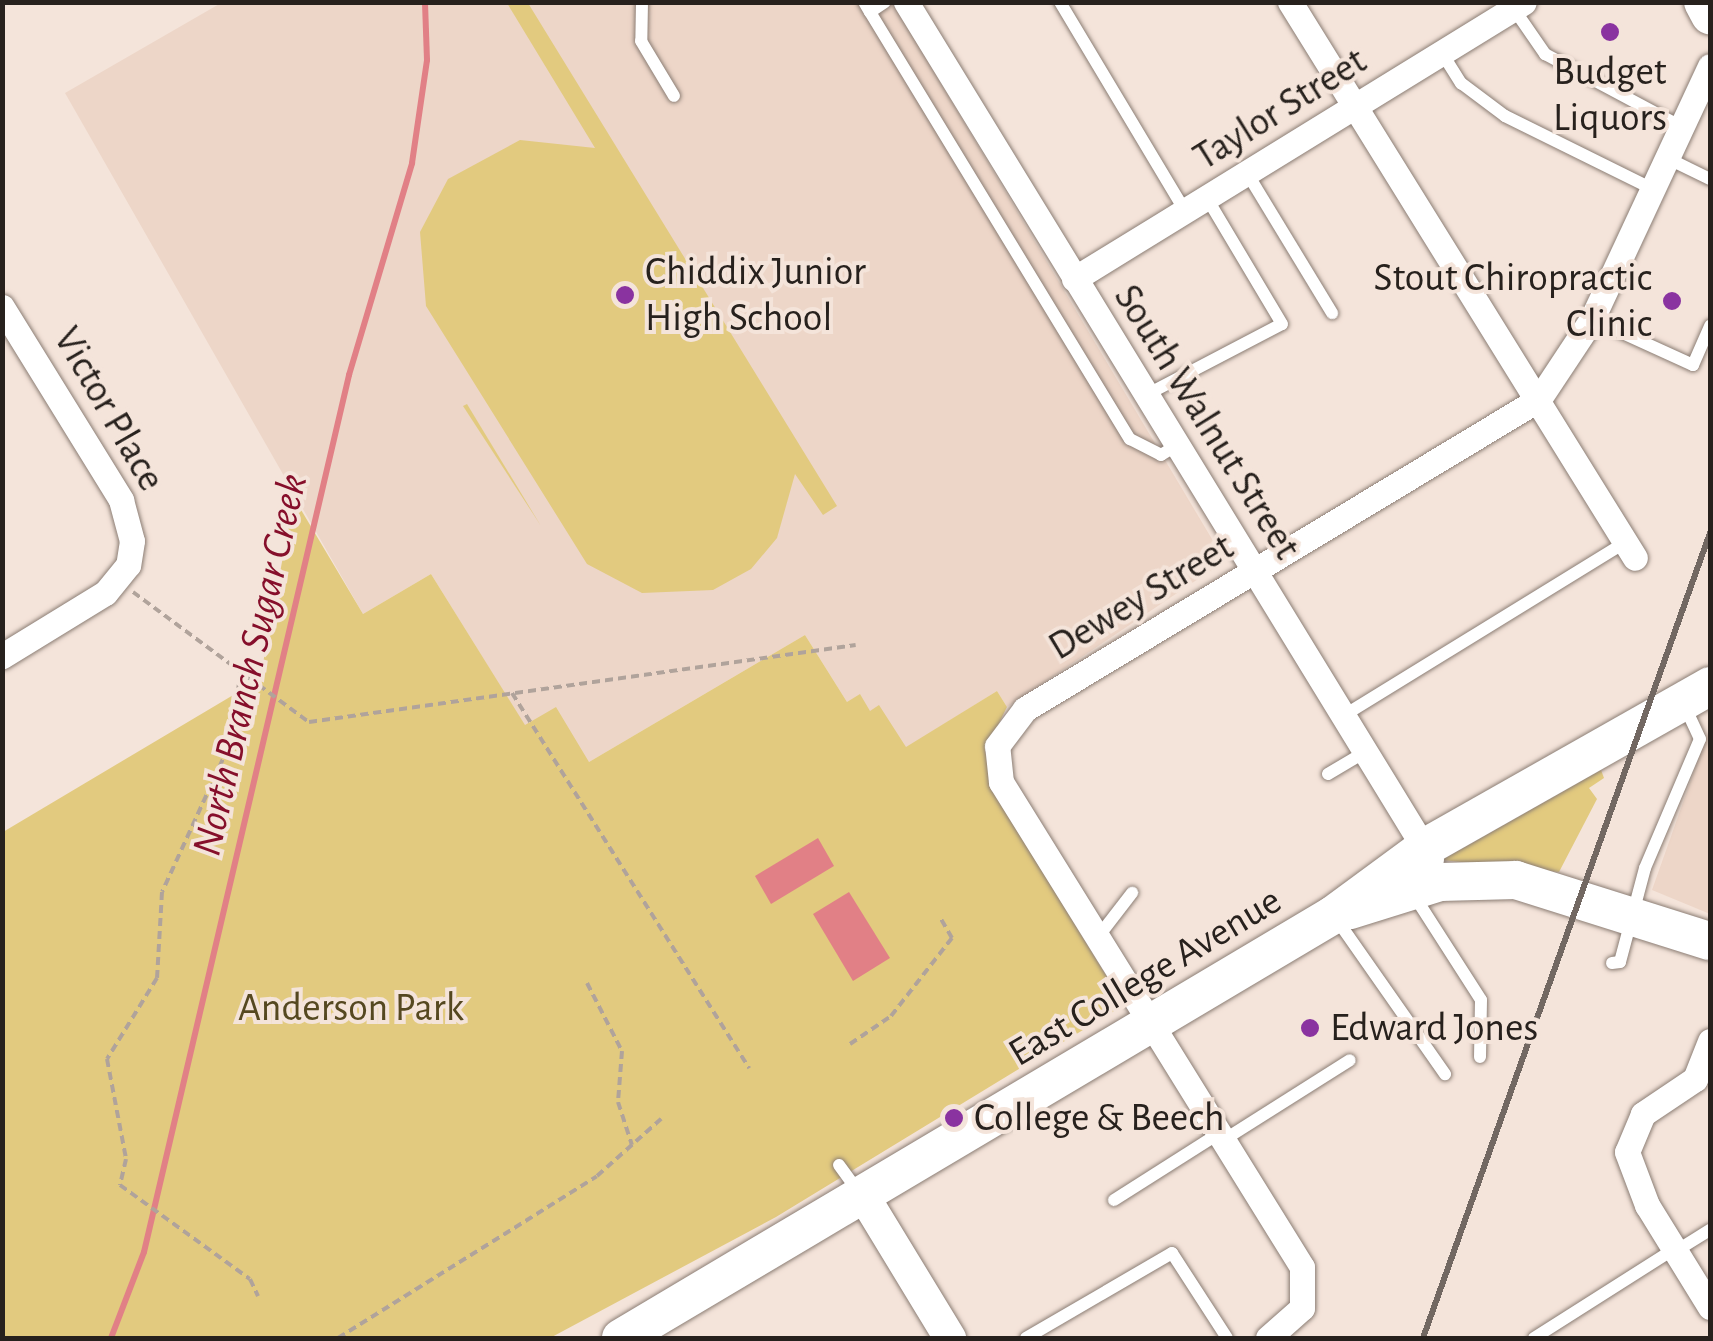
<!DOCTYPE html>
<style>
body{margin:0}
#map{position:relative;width:1713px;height:1341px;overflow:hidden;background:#f4e4da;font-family:"Alegreya Sans",sans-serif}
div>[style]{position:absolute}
.built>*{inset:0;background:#edd6c8}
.green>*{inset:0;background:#e2ca7f}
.water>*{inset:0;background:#e18086}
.stream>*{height:6px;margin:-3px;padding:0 3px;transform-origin:3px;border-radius:3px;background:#e18086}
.path>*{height:4px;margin-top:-2px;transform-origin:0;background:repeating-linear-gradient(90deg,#b0a39b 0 8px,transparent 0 13px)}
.roads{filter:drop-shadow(0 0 2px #8b7d74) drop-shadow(0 0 2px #8b7d74)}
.service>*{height:12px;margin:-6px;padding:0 6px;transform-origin:6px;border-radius:6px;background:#fff}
.minor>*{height:25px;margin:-12.5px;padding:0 12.5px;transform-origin:12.5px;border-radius:12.5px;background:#fff}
.tertiary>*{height:32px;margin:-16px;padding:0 16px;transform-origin:16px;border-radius:16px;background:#fff}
.secondary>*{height:38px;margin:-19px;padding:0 19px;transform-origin:19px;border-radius:19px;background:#fff}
.rail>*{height:6px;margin:-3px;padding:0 3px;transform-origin:3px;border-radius:3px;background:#726862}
.dots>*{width:28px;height:28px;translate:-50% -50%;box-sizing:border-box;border:5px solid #f4e4da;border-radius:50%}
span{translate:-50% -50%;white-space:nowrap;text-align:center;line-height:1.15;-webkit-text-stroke:8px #f4e4da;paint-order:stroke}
.poi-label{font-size:40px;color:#27211d}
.left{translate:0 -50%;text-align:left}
.right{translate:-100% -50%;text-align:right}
.street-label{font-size:40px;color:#27211d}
.park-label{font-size:40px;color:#554820}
.water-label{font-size:42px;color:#860f2b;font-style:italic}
.frame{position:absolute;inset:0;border:5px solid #27211d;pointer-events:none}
</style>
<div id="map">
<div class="built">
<i style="clip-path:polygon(221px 3px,893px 3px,1225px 561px,1007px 707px,997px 691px,906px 748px,847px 702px,805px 635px,589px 762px,525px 726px,431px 574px,363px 614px,65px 93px)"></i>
<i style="clip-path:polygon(1710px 643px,1710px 914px,1652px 890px,1708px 732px)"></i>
</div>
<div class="green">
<i style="clip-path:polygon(507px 3px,528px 3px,837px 506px,823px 515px,795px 474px,777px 538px,751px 569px,713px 590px,642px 593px,587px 564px,426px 306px,420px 232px,448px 179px,520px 140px,595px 148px)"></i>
<i style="clip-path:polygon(467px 404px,541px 526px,463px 406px)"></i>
<i style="clip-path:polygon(294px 498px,363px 614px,431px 574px,525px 725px,556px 707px,589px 762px,805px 635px,847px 702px,860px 694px,870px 711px,879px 705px,906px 747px,997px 691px,1007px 707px,985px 751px,992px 789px,1124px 1005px,776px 1217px,550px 1338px,3px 1338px,3px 832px,260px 679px)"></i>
<i style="clip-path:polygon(1601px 770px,1604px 778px,1589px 788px,1597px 799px,1559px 872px,1442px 860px)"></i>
</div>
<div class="water">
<i style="clip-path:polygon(818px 838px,834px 866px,771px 904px,755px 876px)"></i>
<i style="clip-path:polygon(849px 892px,890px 958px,853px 981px,813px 914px)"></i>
</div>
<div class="stream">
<i style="left:111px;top:1338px;width:92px;rotate:-69deg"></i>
<i style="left:144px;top:1252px;width:901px;rotate:-76.84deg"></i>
<i style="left:349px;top:375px;width:221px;rotate:-73.4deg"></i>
<i style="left:412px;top:163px;width:104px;rotate:-81.7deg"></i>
<i style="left:427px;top:60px;width:58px;rotate:-92deg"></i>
</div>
<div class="path">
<i style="left:133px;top:592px;width:219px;rotate:36.5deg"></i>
<i style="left:309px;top:722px;width:552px;rotate:-8.01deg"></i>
<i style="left:241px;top:672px;width:77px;rotate:99.7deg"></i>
<i style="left:228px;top:748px;width:158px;rotate:114.6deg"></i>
<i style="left:162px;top:892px;width:86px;rotate:93.3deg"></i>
<i style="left:157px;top:978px;width:95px;rotate:121.7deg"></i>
<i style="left:107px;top:1059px;width:102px;rotate:79.2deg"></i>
<i style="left:126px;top:1159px;width:27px;rotate:103deg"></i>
<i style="left:120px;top:1185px;width:160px;rotate:35.9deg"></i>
<i style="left:250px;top:1279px;width:19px;rotate:65deg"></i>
<i style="left:512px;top:693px;width:444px;rotate:57.7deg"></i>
<i style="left:587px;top:983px;width:76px;rotate:62.8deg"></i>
<i style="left:622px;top:1051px;width:51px;rotate:94.5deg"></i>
<i style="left:618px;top:1102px;width:45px;rotate:72deg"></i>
<i style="left:850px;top:1044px;width:50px;rotate:-34.3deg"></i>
<i style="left:891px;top:1016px;width:99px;rotate:-52deg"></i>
<i style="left:952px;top:938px;width:22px;rotate:-120deg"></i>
<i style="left:338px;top:1338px;width:305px;rotate:-32deg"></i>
<i style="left:597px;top:1176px;width:86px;rotate:-41.7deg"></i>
</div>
<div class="roads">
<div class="service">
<i style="left:642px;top:2px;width:39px;rotate:91deg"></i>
<i style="left:641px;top:41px;width:64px;rotate:59deg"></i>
<i style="left:864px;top:2px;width:12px;rotate:59deg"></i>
<i style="left:870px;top:12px;width:18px;rotate:-34deg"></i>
<i style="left:1060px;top:2px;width:244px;rotate:59.1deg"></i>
<i style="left:1514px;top:9px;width:55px;rotate:55.4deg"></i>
<i style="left:1545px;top:54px;width:155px;rotate:28.1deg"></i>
<i style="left:870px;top:12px;width:500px;rotate:58.7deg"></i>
<i style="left:1130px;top:439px;width:35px;rotate:27deg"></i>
<i style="left:1161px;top:455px;width:19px;rotate:-32deg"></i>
<i style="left:1442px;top:53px;width:36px;rotate:58deg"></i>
<i style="left:1461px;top:83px;width:55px;rotate:36.9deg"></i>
<i style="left:1505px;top:116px;width:165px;rotate:26.3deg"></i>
<i style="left:1667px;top:158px;width:48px;rotate:26deg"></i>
<i style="left:1247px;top:173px;width:164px;rotate:58.7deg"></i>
<i style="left:1592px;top:319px;width:111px;rotate:24.5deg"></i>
<i style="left:1693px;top:365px;width:43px;rotate:-66.4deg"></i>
<i style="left:1146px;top:395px;width:153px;rotate:-27.6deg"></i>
<i style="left:1282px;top:324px;width:147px;rotate:-120.8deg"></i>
<i style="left:1343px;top:716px;width:332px;rotate:-31.6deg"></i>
<i style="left:1328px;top:774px;width:43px;rotate:-30.7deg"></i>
<i style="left:1415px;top:897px;width:122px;rotate:57.3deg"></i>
<i style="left:1481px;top:1000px;width:57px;rotate:91deg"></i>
<i style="left:1335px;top:917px;width:192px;rotate:55deg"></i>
<i style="left:1098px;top:937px;width:56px;rotate:-52.3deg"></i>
<i style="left:1612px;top:963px;width:8px;rotate:-7deg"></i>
<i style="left:1620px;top:962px;width:97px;rotate:-75.1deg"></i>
<i style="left:1645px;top:868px;width:140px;rotate:-66.9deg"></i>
<i style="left:1700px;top:739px;width:38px;rotate:-115deg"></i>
<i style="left:1222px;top:1141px;width:151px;rotate:-32.3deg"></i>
<i style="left:839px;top:1165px;width:32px;rotate:54deg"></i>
<i style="left:1114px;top:1200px;width:123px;rotate:-32.4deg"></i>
<i style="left:1676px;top:1251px;width:40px;rotate:-32deg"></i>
<i style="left:1026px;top:1338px;width:169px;rotate:-30.2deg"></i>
<i style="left:1172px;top:1253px;width:101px;rotate:57.1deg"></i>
<i style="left:1534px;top:1338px;width:166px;rotate:-32.4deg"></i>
</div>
<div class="minor">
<i style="left:906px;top:2px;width:1005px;rotate:58.51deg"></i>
<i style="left:1290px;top:2px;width:654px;rotate:58.18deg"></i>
<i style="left:1074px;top:279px;width:528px;rotate:-31.61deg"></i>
<i style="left:2px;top:307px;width:227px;rotate:58.3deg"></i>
<i style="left:121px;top:500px;width:42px;rotate:75deg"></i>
<i style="left:132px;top:541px;width:24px;rotate:99deg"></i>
<i style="left:128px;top:565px;width:36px;rotate:129deg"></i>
<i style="left:105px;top:593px;width:121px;rotate:148.5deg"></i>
<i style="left:1710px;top:1041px;width:41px;rotate:111.5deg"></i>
<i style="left:1695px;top:1079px;width:63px;rotate:146.1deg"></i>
<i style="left:1643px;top:1114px;width:41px;rotate:112.8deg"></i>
<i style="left:1627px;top:1152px;width:57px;rotate:69.3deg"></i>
<i style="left:1647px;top:1205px;width:120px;rotate:58.3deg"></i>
<i style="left:1268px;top:1338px;width:45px;rotate:-41.4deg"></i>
<i style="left:1302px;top:1308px;width:41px;rotate:-90deg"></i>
<i style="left:1302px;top:1267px;width:571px;rotate:-121.82deg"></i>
<i style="left:1001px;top:782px;width:36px;rotate:-96deg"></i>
<i style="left:997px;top:746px;width:46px;rotate:-52.9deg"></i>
<i style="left:1025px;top:709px;width:600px;rotate:-31.09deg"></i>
<i style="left:1539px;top:399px;width:96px;rotate:-56.5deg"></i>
<i style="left:1592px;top:319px;width:279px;rotate:-65deg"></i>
</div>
<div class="tertiary">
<i style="left:866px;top:1200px;width:162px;rotate:58.7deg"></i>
</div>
<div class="secondary">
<i style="left:1703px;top:2px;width:15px;rotate:62deg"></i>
<i style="left:1350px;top:910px;width:94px;rotate:-17.3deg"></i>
<i style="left:1440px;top:882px;width:76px;rotate:-1.5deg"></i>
<i style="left:1516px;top:880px;width:203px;rotate:17.5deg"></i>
<i style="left:621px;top:1338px;width:828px;rotate:-30.71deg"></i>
<i style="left:1333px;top:915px;width:113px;rotate:-36.4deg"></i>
<i style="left:1424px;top:848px;width:329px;rotate:-29.5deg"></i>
</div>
</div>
<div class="rail">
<i style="left:1423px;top:1338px;width:855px;rotate:-70.38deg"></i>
</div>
<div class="dots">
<i style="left:1610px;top:32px;background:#8a33a0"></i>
<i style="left:625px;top:295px;background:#8a33a0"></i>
<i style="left:1672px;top:301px;background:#8a33a0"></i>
<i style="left:1310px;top:1028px;background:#8a33a0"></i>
<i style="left:954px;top:1118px;background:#8a33a0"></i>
</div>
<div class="poi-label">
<span style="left:1610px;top:95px">Budget<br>Liquors</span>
<span class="left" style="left:645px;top:295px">Chiddix Junior<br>High School</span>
<span class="right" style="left:1652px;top:301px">Stout Chiropractic<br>Clinic</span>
<span class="left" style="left:1330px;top:1028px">Edward Jones</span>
<span class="left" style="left:974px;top:1118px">College &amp; Beech</span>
</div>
<div class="street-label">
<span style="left:1280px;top:109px;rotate:-32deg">Taylor Street</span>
<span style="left:109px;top:409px;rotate:60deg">Victor Place</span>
<span style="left:1207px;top:422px;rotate:58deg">South Walnut Street</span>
<span style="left:1141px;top:597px;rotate:-31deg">Dewey Street</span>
<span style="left:1145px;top:977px;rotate:-31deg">East College Avenue</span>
</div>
<div class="park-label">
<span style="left:351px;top:1008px">Anderson Park</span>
</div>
<div class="water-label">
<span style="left:250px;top:665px;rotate:-77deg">North Branch Sugar Creek</span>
</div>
<div class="frame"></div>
</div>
